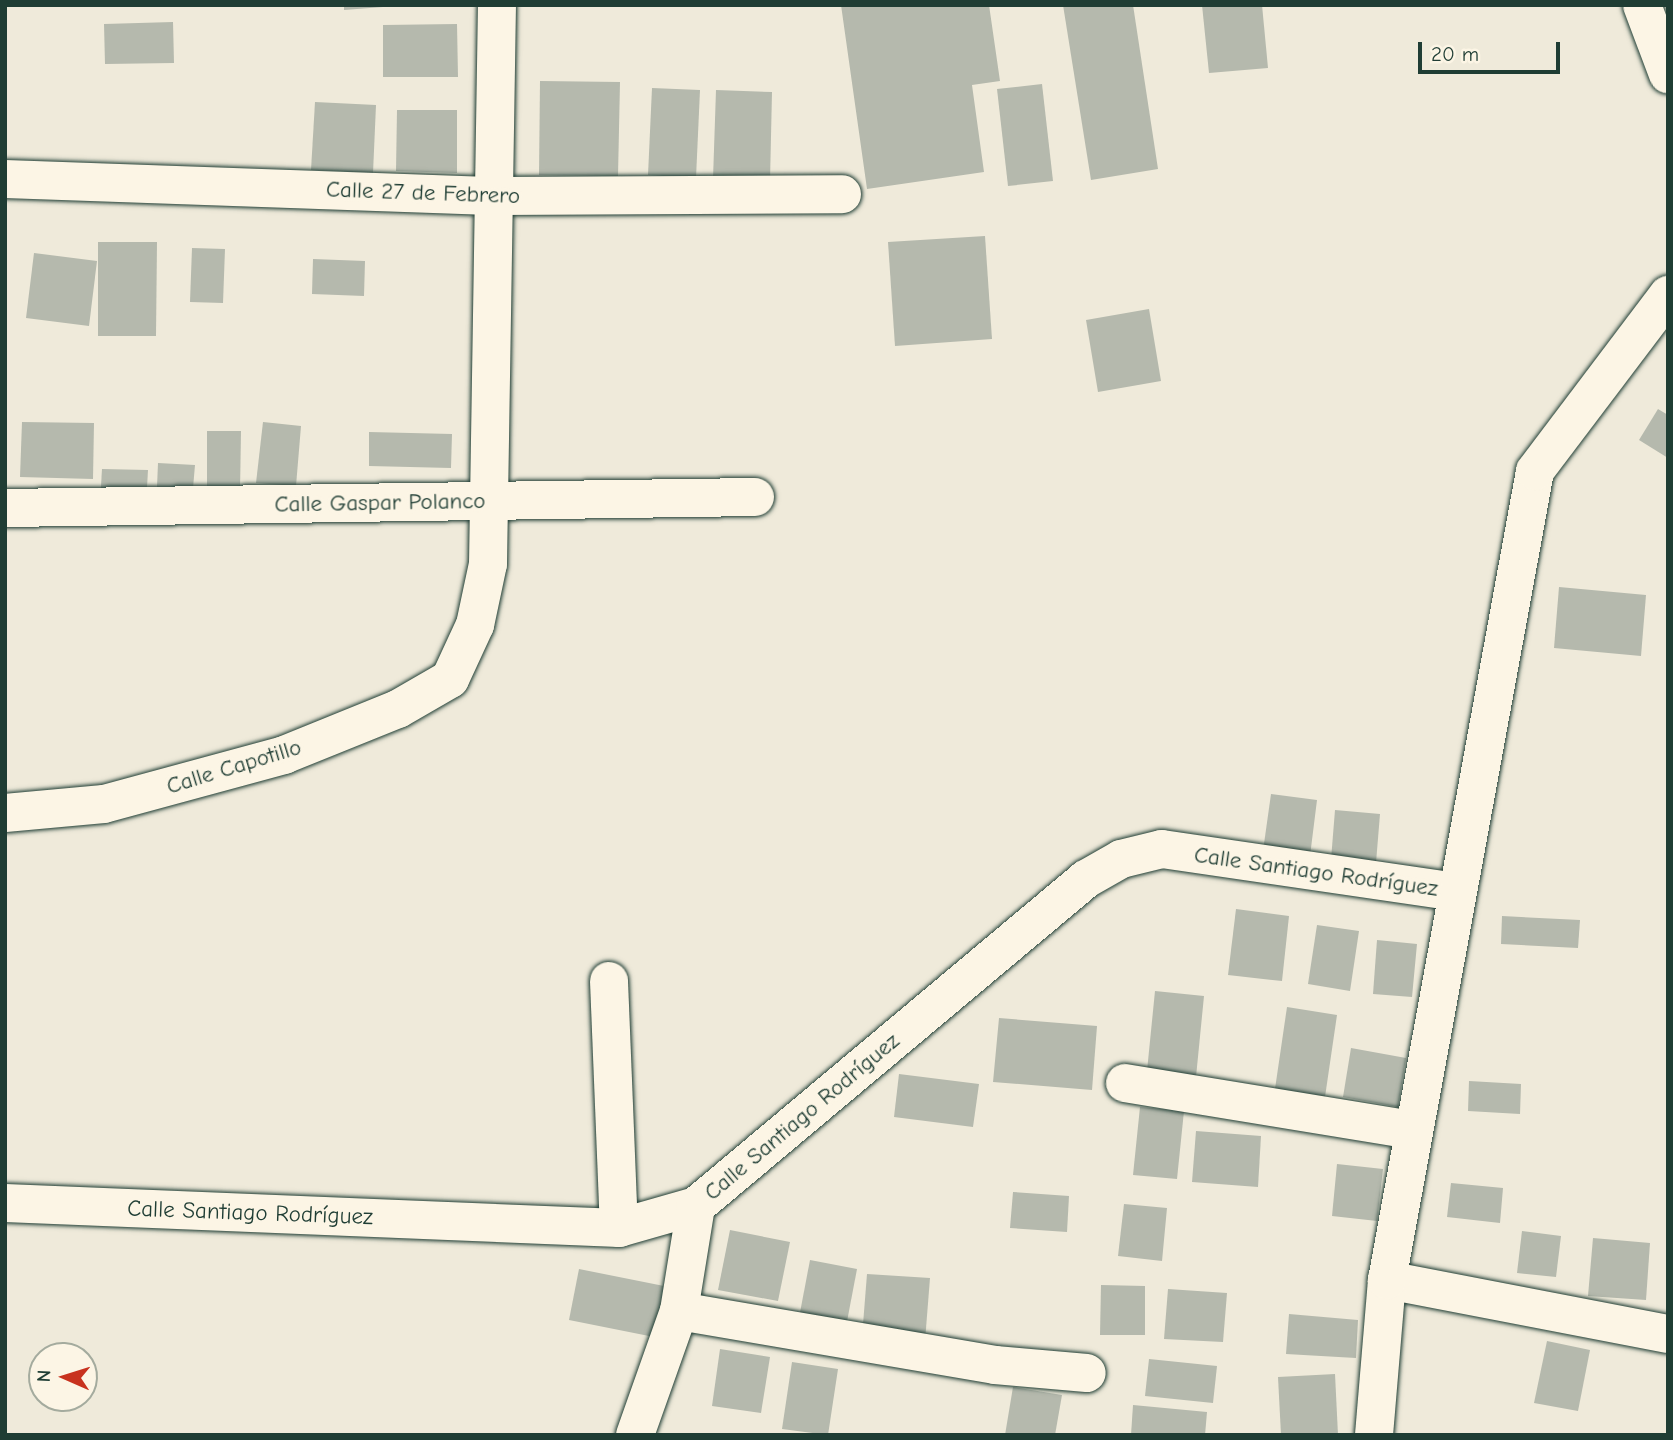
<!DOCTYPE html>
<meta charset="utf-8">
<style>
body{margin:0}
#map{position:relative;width:1673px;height:1440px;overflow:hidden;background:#efeada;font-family:"Comic Neue",sans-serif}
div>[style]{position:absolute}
.building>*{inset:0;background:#b5b9ad}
.roads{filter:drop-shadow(0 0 2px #1f3d34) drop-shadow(0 0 2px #1f3d34)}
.street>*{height:38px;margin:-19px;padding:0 19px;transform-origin:19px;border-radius:19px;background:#fcf5e5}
span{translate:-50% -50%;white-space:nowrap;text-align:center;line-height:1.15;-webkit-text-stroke:7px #fcf5e5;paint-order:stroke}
.street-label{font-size:23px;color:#1f3d34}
.frame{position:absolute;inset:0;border:7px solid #1f3d34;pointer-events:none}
.north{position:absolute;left:28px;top:1342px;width:70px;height:70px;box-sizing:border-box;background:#fcf5e5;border:2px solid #a4ab9e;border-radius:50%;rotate:273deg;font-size:19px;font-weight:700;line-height:28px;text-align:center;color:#1f3d34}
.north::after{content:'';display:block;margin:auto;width:24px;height:32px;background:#c8321e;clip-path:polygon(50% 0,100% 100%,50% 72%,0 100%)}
.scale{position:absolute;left:1418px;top:42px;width:142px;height:32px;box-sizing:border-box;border:4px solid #1f3d34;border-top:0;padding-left:9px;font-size:21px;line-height:24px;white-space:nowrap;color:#1f3d34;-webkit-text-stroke:5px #fcf5e5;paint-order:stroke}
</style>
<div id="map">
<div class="building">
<i style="clip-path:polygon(344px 5px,383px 5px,383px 7px,344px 10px)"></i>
<i style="clip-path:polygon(841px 5px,989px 5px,1000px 81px,972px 85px,984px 172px,867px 189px)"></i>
<i style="clip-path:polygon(1063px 5px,1133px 5px,1158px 169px,1091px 180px)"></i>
<i style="clip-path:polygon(1202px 5px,1262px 5px,1268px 68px,1209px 73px)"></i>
<i style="clip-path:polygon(173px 22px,174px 63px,105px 64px,104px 24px)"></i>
<i style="clip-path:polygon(457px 24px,458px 77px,383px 77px,383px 25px)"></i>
<i style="clip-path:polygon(540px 81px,620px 82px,618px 176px,539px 175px)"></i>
<i style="clip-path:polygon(1042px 84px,1053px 181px,1008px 186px,997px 89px)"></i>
<i style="clip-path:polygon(652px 88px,700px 90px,696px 178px,648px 175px)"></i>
<i style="clip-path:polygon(716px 90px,772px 92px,770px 181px,713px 179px)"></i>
<i style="clip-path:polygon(315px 102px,376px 105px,373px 173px,311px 170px)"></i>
<i style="clip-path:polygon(397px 110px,457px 110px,457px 173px,396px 171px)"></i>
<i style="clip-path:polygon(985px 236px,992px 339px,895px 346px,888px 242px)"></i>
<i style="clip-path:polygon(98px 242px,157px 242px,156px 336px,98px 336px)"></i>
<i style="clip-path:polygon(192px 248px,225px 249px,223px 303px,190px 302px)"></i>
<i style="clip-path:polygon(34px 253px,97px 261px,89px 326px,26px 318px)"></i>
<i style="clip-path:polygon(313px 259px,365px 261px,364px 296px,312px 294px)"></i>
<i style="clip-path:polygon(1149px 309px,1161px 381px,1098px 392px,1086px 320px)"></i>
<i style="clip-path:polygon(1658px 409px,1668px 415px,1668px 458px,1639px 440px)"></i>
<i style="clip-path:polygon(22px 422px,94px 423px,93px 479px,20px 477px)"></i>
<i style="clip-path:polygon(263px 422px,301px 426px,296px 486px,256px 483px)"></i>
<i style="clip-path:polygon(207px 431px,241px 431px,240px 492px,207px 492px)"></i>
<i style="clip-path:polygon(369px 432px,452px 434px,451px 468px,369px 466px)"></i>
<i style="clip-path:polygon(158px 463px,195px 465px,193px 488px,157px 487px)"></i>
<i style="clip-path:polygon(102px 469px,148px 470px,146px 505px,100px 503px)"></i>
<i style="clip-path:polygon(1559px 587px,1646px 595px,1641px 656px,1554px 648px)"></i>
<i style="clip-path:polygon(1271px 794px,1317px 800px,1309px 864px,1262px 858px)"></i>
<i style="clip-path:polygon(1335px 810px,1380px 814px,1375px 875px,1330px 872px)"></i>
<i style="clip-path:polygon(1236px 909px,1289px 916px,1282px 981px,1228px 975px)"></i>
<i style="clip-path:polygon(1502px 916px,1580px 920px,1578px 948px,1501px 944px)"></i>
<i style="clip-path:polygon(1317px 925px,1359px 931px,1350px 991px,1308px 984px)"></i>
<i style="clip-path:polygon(1377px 940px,1417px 944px,1412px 997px,1373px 994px)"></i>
<i style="clip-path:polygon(1155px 991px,1204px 996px,1196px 1077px,1147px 1071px)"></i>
<i style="clip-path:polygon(1287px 1007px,1337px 1015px,1325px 1097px,1275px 1089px)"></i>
<i style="clip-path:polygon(999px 1018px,1097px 1026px,1092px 1090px,993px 1082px)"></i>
<i style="clip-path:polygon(1351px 1048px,1406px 1058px,1398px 1107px,1343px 1097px)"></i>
<i style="clip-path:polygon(899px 1074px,979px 1084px,973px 1127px,894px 1117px)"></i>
<i style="clip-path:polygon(1469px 1081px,1521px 1084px,1520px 1114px,1468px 1111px)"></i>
<i style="clip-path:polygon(1140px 1107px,1184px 1111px,1177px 1179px,1133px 1175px)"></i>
<i style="clip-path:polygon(1196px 1131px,1261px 1136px,1258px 1187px,1192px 1182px)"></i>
<i style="clip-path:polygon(1337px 1164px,1383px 1169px,1377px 1221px,1332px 1216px)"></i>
<i style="clip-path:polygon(1451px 1183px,1503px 1188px,1500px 1223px,1447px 1217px)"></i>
<i style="clip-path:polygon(1013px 1192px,1069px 1196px,1067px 1232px,1010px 1228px)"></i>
<i style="clip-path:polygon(1124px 1204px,1167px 1208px,1162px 1261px,1118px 1256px)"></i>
<i style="clip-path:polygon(730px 1230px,790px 1242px,778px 1301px,718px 1290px)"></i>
<i style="clip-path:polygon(1522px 1231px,1561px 1236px,1556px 1277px,1517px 1273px)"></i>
<i style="clip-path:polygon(1593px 1238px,1650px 1243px,1646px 1300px,1588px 1296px)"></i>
<i style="clip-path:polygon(810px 1260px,857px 1269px,845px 1332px,798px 1323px)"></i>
<i style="clip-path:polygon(579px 1269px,664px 1286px,654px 1337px,569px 1320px)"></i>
<i style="clip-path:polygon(867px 1274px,930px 1278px,925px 1341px,862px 1337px)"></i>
<i style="clip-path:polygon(1101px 1285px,1145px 1286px,1145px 1335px,1100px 1335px)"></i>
<i style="clip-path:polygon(1168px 1289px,1227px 1293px,1223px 1342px,1164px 1339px)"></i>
<i style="clip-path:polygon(1289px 1314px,1358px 1320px,1356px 1358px,1286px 1354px)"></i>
<i style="clip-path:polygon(1547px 1341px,1590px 1350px,1578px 1411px,1534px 1403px)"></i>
<i style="clip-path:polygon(720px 1349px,770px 1357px,761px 1413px,712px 1406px)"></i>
<i style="clip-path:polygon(1149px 1359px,1217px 1366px,1213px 1403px,1145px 1396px)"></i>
<i style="clip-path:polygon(792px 1362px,838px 1369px,828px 1435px,782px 1429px)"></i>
<i style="clip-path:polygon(1335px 1374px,1338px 1435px,1281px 1435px,1278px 1377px)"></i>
<i style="clip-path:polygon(1013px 1387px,1062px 1395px,1055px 1435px,1005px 1435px)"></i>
<i style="clip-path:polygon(1133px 1405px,1207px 1412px,1205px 1435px,1131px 1435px)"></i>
</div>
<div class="roads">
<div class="street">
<i style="left:1642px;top:5px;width:74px;rotate:69.4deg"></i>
<i style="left:5px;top:179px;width:493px;rotate:2deg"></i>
<i style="left:498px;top:196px;width:344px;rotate:-0.3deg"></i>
<i style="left:5px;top:508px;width:750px;rotate:-0.84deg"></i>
<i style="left:5px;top:813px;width:99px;rotate:-5.2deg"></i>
<i style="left:104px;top:804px;width:187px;rotate:-15.2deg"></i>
<i style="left:284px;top:755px;width:123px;rotate:-22deg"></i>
<i style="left:398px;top:709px;width:60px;rotate:-30deg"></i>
<i style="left:450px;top:679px;width:60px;rotate:-65.2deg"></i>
<i style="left:475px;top:625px;width:62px;rotate:-78deg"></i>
<i style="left:488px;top:564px;width:559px;rotate:-89.08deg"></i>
<i style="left:609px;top:981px;width:247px;rotate:87.7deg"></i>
<i style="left:1125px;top:1083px;width:292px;rotate:9.3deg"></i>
<i style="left:5px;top:1203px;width:615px;rotate:2.33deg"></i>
<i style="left:619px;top:1228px;width:80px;rotate:-15.9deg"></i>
<i style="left:696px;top:1206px;width:509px;rotate:-39.98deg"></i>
<i style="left:1086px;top:879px;width:40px;rotate:-29.7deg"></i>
<i style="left:1121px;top:859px;width:42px;rotate:-13.7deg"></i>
<i style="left:1162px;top:849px;width:296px;rotate:8.3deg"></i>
<i style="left:1387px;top:1280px;width:286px;rotate:10.9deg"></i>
<i style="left:679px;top:1311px;width:321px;rotate:9.7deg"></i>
<i style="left:995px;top:1365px;width:92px;rotate:5deg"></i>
<i style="left:635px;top:1435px;width:132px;rotate:-70.5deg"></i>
<i style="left:679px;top:1311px;width:106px;rotate:-80.8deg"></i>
<i style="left:1374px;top:1435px;width:156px;rotate:-85.2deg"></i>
<i style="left:1387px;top:1280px;width:822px;rotate:-79.63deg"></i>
<i style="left:1535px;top:471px;width:221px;rotate:-52.9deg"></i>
</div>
</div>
<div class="street-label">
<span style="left:423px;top:193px;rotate:2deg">Calle 27 de Febrero</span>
<span style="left:380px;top:503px;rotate:-1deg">Calle Gaspar Polanco</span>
<span style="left:234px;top:767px;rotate:-17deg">Calle Capotillo</span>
<span style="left:1316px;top:872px;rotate:8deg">Calle Santiago Rodríguez</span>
<span style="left:802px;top:1117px;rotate:-40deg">Calle Santiago Rodríguez</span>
<span style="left:250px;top:1213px;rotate:2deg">Calle Santiago Rodríguez</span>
</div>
<div class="frame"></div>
<div class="north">N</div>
<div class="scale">20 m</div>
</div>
